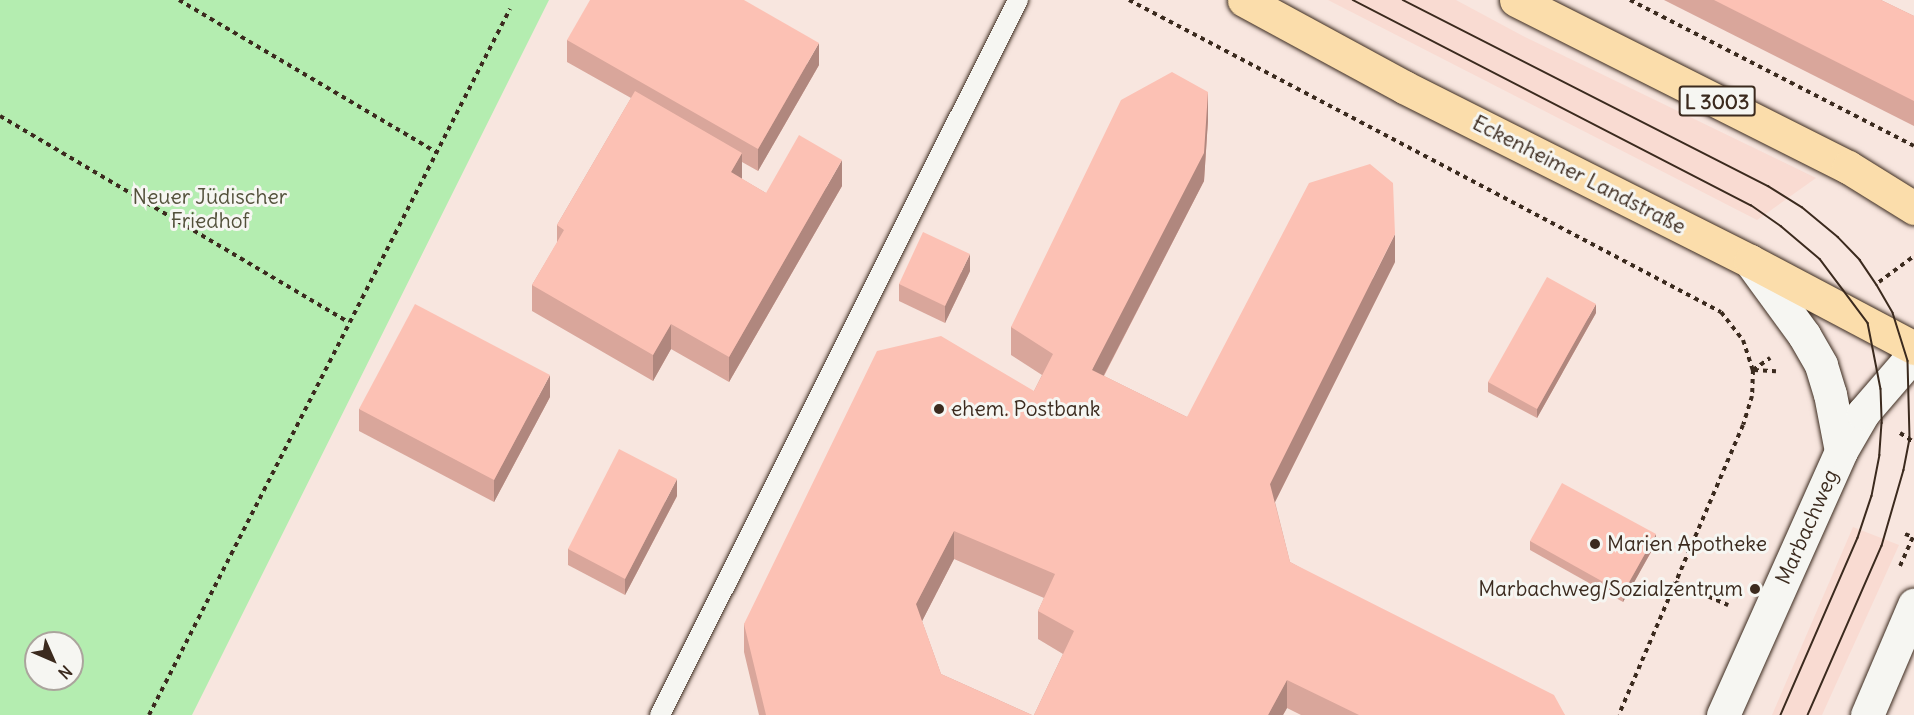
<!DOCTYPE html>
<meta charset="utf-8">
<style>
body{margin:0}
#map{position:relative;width:1914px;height:715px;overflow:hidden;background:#f8e6df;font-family:Delius,sans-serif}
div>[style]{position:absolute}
.built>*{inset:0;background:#f9dbd2}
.green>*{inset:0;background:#b4edb0}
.path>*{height:4px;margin-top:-2px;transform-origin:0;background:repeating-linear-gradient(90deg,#3b2a1e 0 4.5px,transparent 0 9px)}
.roads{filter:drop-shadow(0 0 2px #3b2a1e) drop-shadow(0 0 2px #3b2a1e)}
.service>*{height:20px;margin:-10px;padding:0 10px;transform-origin:10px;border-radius:10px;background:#f6f6f2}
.secondary>*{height:33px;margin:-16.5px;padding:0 16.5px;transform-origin:16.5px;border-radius:16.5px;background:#f6f6f2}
.primary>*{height:33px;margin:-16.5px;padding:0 16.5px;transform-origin:16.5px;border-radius:16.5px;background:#fbddab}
.tram>*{height:1.5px;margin:-0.75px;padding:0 0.75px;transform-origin:0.75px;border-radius:0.75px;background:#3b2a1e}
.wall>*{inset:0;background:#d9a69b}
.shaded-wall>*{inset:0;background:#b0877e}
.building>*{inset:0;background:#fcc1b4}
.dots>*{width:16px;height:16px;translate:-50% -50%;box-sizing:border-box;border:3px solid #f6f6f2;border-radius:50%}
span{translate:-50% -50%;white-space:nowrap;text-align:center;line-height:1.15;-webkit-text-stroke:6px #f6f6f2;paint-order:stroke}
.shield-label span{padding:2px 4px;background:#f6f6f2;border:2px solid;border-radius:4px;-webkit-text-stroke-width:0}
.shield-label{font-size:20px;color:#3b2a1e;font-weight:700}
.street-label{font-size:21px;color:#3b2a1e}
.park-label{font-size:21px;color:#53513b}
.poi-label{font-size:21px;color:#3b2a1e}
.left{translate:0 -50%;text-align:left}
.right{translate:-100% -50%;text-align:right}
.north{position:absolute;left:24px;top:631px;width:60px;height:60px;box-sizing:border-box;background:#f6f6f2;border:2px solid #aba49d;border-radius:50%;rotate:135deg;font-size:16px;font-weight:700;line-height:24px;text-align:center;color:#3b2a1e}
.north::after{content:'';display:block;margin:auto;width:21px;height:27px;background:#3b2a1e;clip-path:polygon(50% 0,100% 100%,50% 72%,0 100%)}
</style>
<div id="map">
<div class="built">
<i style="clip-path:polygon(1328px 0,1456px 0,1523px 36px,1816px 178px,1757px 220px)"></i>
<i style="clip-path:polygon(1853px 527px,1899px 545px,1822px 715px,1772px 715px)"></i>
</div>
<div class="green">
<i style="clip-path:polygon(evenodd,0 0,549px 0,192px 715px,0 715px,0 0,36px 643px,72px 643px,72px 679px,36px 679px,36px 643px)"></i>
</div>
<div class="path">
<i style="left:179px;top:0;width:299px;rotate:30.6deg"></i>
<i style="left:1129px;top:0;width:669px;rotate:27.79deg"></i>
<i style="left:1721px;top:312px;width:36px;rotate:52deg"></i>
<i style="left:1743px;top:340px;width:32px;rotate:72deg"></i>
<i style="left:1753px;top:370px;width:26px;rotate:92deg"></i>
<i style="left:1752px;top:396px;width:30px;rotate:107deg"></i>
<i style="left:1743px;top:425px;width:315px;rotate:113.2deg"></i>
<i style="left:1630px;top:0;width:319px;rotate:27.2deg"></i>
<i style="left:0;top:116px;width:405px;rotate:30.6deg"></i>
<i style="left:1879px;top:282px;width:44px;rotate:-36.6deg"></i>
<i style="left:1753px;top:370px;width:21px;rotate:-35deg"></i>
<i style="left:1754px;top:370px;width:22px;rotate:3deg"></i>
<i style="left:1900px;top:433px;width:17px;rotate:33deg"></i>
<i style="left:1905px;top:534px;width:9px;rotate:21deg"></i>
<i style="left:1900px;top:566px;width:32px;rotate:-66deg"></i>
<i style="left:1675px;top:582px;width:58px;rotate:23.5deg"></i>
<i style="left:149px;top:715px;width:793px;rotate:-62.92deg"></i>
</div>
<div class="roads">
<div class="service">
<i style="left:660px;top:715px;width:800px;rotate:-63.4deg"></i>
</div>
<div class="secondary">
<i style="left:1750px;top:261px;width:92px;rotate:53.9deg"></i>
<i style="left:1804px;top:335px;width:34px;rotate:60deg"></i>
<i style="left:1821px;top:365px;width:30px;rotate:73deg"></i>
<i style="left:1830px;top:394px;width:58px;rotate:79.1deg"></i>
<i style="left:1723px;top:715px;width:289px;rotate:-65.9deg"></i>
<i style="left:1841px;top:451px;width:44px;rotate:-59.9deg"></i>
<i style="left:1863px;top:413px;width:78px;rotate:-49.2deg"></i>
<i style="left:1867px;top:715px;width:120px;rotate:-66.9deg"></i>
</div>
<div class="primary">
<i style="left:1244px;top:0;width:182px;rotate:28.5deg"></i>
<i style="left:1404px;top:87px;width:387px;rotate:26.7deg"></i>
<i style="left:1750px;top:261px;width:186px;rotate:27.9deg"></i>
<i style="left:1516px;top:0;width:372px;rotate:26.7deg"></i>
<i style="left:1848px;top:167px;width:78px;rotate:31.8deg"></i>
</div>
</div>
<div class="tram">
<i style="left:1353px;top:0;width:448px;rotate:27.3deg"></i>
<i style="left:1751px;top:205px;width:37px;rotate:35deg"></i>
<i style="left:1781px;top:226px;width:51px;rotate:40.2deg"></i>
<i style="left:1820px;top:259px;width:80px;rotate:53.1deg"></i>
<i style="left:1868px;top:323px;width:67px;rotate:78.9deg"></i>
<i style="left:1881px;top:389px;width:34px;rotate:88deg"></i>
<i style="left:1882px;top:423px;width:32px;rotate:94deg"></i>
<i style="left:1880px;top:455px;width:42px;rotate:101deg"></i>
<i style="left:1872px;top:496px;width:44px;rotate:108.4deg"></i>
<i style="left:1858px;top:538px;width:193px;rotate:113.5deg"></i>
<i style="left:1403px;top:0;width:410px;rotate:27deg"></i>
<i style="left:1768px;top:186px;width:40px;rotate:32deg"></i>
<i style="left:1802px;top:207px;width:47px;rotate:39.8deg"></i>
<i style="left:1838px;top:237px;width:32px;rotate:46deg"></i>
<i style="left:1860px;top:260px;width:30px;rotate:56deg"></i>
<i style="left:1877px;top:285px;width:32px;rotate:60deg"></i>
<i style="left:1893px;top:313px;width:50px;rotate:72.6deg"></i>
<i style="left:1908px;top:361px;width:78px;rotate:88.5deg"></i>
<i style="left:1910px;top:439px;width:32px;rotate:101deg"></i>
<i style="left:1904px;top:470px;width:79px;rotate:106.1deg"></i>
<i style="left:1882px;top:546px;width:184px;rotate:113.6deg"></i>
</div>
<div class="wall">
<i style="clip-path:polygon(1664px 0,1881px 0,1914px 16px,1914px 126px)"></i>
<i style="clip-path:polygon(567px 40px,819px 65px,758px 171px,742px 162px,742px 179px,766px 193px,842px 186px,729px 382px,671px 349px,653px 381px,532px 311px,532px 285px,557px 243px,557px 225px,631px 98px,567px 62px)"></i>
<i style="clip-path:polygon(1208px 120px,1204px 181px,1104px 376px,1187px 417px,1395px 262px,1275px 502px,1290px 562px,1565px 715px,1301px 715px,1287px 708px,1283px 715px,1034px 715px,1063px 654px,1038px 639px,1038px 611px,1044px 598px,954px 559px,922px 621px,941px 674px,1032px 715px,759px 715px,744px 652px,744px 624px,1034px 391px,1042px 375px,1011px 355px,1011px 327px)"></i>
<i style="clip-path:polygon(970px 271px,945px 323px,899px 301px,899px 284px)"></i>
<i style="clip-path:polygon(1596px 313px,1537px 418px,1488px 392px,1488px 382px)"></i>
<i style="clip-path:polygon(550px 397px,494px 502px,359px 431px,359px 409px)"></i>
<i style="clip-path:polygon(677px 496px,625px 595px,568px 565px,568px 549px)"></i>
<i style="clip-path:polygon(1530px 541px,1656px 543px,1623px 602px,1530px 550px)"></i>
</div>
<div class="shaded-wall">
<i style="clip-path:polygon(819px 43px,819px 65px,758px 171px,758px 149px)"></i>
<i style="clip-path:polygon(1208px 92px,1208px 120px,1204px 181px,1092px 398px,1092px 370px)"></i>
<i style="clip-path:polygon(742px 153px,742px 178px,731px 197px,731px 172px)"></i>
<i style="clip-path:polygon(842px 160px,842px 186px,729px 382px,729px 357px)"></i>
<i style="clip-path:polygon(1395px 234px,1395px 262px,1270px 512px,1270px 484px)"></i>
<i style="clip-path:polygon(970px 254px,970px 271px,945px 323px,945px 306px)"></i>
<i style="clip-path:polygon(1596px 304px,1596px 313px,1537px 418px,1537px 409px)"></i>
<i style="clip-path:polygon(671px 324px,671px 349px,653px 381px,653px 355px)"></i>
<i style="clip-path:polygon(550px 375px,550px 397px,494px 502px,494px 480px)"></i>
<i style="clip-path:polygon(677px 479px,677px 496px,625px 595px,625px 579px)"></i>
<i style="clip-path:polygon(954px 531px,954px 559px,916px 633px,916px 604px)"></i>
<i style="clip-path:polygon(1656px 534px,1656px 543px,1623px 602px,1623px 593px)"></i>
<i style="clip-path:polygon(1287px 680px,1287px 708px,1283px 715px,1268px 715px)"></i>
</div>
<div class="building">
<i style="clip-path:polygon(590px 0,744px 0,819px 43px,758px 149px,567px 40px)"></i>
<i style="clip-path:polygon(1714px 0,1881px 0,1914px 16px,1914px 101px)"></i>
<i style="clip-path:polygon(1172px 72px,1208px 92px,1204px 153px,1092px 370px,1187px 417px,1309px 183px,1370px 164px,1393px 183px,1395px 234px,1270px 484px,1290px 562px,1554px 695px,1565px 715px,1359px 715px,1287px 680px,1268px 715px,1034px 715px,1074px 631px,1038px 611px,1055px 574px,954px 531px,916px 604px,941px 674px,1032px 715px,766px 715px,744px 624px,877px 351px,941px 336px,1034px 391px,1053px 354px,1011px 327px,1121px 100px)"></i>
<i style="clip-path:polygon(635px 91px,742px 153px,731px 172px,766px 193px,799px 135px,842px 160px,729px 357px,671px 324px,653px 355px,532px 285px,564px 230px,557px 225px)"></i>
<i style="clip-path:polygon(923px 232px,970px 254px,945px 306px,899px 284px)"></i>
<i style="clip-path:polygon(1547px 277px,1596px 304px,1537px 409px,1488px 382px)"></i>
<i style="clip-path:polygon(415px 304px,550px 375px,494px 480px,359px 409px)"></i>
<i style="clip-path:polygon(619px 449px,677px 479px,625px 579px,568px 549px)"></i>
<i style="clip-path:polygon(1562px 483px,1656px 534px,1623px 593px,1530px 541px)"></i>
</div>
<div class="dots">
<i style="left:939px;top:409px;background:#3b2a1e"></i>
<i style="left:1595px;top:544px;background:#3b2a1e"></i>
<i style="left:1755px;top:589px;background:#3b2a1e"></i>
</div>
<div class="shield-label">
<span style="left:1717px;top:101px">L 3003</span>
</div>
<div class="street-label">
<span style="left:1579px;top:175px;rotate:27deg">Eckenheimer Landstraße</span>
<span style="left:1807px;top:527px;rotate:-66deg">Marbachweg</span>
</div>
<div class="park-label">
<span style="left:210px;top:209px">Neuer Jüdischer<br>Friedhof</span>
</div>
<div class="poi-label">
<span class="left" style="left:951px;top:409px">ehem. Postbank</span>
<span class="left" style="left:1607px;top:544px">Marien Apotheke</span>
<span class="right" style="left:1743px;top:589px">Marbachweg/Sozialzentrum</span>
</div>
<div class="north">N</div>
</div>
